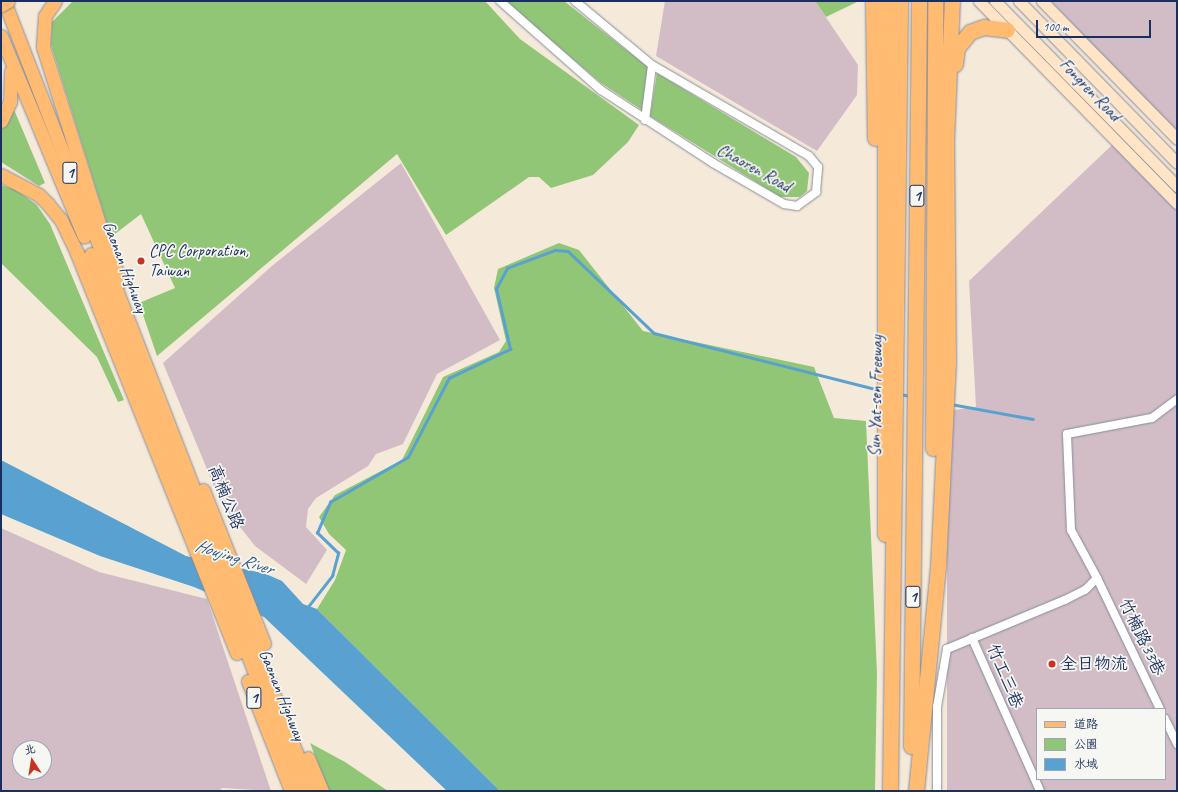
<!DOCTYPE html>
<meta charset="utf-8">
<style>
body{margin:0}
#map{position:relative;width:1178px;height:792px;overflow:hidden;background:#f5ead9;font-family:Caveat,"LXGW WenKai TC",sans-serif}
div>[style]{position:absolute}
.industrial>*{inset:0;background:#d2bdc6}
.green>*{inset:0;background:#92c677}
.water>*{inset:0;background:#59a1d0}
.stream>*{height:2.5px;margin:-1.25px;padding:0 1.25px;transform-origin:1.25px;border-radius:1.25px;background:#59a1d0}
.roads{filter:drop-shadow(0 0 1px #888c9c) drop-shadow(0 0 1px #888c9c)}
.minor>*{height:8px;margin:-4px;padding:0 4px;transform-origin:4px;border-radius:4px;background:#fff}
.secondary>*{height:11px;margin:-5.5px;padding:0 5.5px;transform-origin:5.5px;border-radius:5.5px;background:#ffe4c6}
.primary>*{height:13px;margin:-6.5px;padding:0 6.5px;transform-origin:6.5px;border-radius:6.5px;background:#febb71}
.motorway>*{height:15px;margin:-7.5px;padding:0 7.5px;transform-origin:7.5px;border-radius:7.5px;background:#febb71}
.bridges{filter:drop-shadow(0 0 1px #888c9c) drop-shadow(0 0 1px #888c9c)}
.primary-bridge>*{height:13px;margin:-6.5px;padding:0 6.5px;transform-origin:6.5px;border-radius:6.5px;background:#febb71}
.dots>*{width:11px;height:11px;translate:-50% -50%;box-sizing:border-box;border:2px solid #f6f6f2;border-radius:50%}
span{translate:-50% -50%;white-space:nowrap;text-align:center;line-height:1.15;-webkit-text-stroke:3.5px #f6f6f2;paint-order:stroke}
.shield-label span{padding:1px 3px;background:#f6f6f2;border:1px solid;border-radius:3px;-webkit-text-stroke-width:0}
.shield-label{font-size:16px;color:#1b2f5e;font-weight:700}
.street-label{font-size:17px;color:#1b2f5e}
.poi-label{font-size:17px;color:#1b2f5e}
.left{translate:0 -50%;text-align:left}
.water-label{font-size:18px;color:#315786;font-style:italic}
.frame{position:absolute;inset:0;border:2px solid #1b2f5e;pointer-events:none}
.legend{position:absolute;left:1036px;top:708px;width:130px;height:72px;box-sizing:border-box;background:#f6f6f2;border:1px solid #9ea6b7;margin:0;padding:5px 7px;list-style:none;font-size:12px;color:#1b2f5e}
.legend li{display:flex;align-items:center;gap:8px;height:20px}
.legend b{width:20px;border:1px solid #9ea6b7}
.north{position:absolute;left:12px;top:740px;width:40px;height:40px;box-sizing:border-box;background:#f6f6f2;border:1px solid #9ea6b7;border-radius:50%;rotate:348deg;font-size:11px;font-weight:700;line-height:16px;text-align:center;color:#1b2f5e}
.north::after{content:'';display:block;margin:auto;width:14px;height:18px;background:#c8321e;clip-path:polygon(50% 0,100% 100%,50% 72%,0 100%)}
.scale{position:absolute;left:1036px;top:20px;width:115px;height:18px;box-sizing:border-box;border:2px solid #1b2f5e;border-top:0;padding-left:5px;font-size:12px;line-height:14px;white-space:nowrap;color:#1b2f5e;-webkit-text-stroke:3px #f6f6f2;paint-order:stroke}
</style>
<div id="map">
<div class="industrial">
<i style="clip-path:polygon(665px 1px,815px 1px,858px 65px,857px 95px,817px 151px,656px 56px)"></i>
<i style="clip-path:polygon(1051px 1px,1177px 1px,1177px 133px,1101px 55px)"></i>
<i style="clip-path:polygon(evenodd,1112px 145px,1177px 211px,1177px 791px,947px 791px,947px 411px,976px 407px,969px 281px,1112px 145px,1037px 709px,1165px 709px,1165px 779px,1037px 779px,1037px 709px)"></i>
<i style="clip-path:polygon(401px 163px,500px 340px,437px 374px,403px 444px,376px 454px,368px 466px,316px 498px,308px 509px,306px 527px,327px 550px,306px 584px,255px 546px,221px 503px,163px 363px,273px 265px)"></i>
<i style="clip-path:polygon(evenodd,1px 528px,99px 572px,207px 599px,271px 791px,222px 788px,219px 791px,1px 791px,1px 528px,20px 748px,44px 748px,44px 772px,20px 772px,20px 748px)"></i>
</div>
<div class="green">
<i style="clip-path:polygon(73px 1px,485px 1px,520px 39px,639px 125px,628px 142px,593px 175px,551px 188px,539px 177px,529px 177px,446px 235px,397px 154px,157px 356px,139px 303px,175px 288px,141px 214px,111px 237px,51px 45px,52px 22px)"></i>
<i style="clip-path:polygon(505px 1px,564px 1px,648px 67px,642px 110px,601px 83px)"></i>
<i style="clip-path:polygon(815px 1px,857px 1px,857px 2px,826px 17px)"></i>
<i style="clip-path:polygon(657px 73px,796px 157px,809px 173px,807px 191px,800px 197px,780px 197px,650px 116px)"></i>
<i style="clip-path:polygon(13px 109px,15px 112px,45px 183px,39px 186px,1px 162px,1px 126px)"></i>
<i style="clip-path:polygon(1px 185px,16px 190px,36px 204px,50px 224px,124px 400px,118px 402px,97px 357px,1px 263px)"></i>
<i style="clip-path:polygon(559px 243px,579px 250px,643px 331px,814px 367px,834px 418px,866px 421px,877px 674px,875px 791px,500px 791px,317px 609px,335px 580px,346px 550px,329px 534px,319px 517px,335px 495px,402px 460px,443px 377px,499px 352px,506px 341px,494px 288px,498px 269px)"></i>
<i style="clip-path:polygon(310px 743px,345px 762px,388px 791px,329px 791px)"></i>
</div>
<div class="water">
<i style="clip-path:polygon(1px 460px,186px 556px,266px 574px,282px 581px,303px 604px,317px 609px,500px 791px,447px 791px,264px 617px,194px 587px,100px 556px,1px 514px)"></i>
</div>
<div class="stream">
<i style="left:900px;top:394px;width:10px;rotate:11deg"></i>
<i style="left:951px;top:404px;width:83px;rotate:10.4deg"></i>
<i style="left:307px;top:608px;width:41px;rotate:-52deg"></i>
<i style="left:332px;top:576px;width:24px;rotate:-75deg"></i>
<i style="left:338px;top:553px;width:29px;rotate:-136deg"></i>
<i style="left:317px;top:533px;width:34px;rotate:-67deg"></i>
<i style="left:330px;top:502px;width:90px;rotate:-30deg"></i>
<i style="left:408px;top:457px;width:89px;rotate:-62.6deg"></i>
<i style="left:449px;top:378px;width:68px;rotate:-25.4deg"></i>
<i style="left:510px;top:349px;width:62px;rotate:-103.1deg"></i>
<i style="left:496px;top:289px;width:24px;rotate:-62deg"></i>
<i style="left:507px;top:268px;width:51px;rotate:-20.6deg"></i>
<i style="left:555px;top:250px;width:13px;rotate:4deg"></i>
<i style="left:568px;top:251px;width:119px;rotate:43.6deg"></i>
<i style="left:654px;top:333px;width:232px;rotate:14.2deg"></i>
</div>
<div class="roads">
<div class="minor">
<i style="left:500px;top:1px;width:135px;rotate:41.4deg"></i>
<i style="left:601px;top:90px;width:134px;rotate:33.1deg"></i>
<i style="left:713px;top:163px;width:82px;rotate:30deg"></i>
<i style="left:784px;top:204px;width:13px;rotate:9deg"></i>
<i style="left:797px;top:206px;width:24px;rotate:-36deg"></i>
<i style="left:816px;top:192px;width:25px;rotate:-85deg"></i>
<i style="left:818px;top:167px;width:14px;rotate:-129deg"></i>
<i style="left:809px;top:156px;width:181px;rotate:-149.9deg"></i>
<i style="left:652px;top:65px;width:100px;rotate:-140.3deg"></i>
<i style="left:645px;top:120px;width:55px;rotate:-82.7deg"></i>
<i style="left:1097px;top:578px;width:145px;rotate:64.3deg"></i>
<i style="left:972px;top:638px;width:167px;rotate:66deg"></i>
<i style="left:1165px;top:719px;width:28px;rotate:64deg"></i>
<i style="left:937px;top:791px;width:84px;rotate:-90deg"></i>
<i style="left:937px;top:707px;width:59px;rotate:-80.2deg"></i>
<i style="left:947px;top:649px;width:128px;rotate:-22.6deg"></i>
<i style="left:1065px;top:600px;width:22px;rotate:-27deg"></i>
<i style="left:1085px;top:590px;width:17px;rotate:-45deg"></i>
<i style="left:1097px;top:578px;width:55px;rotate:-118.4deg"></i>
<i style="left:1071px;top:530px;width:96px;rotate:-92.4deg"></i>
<i style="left:1067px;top:434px;width:86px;rotate:-10.7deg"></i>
<i style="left:1152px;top:418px;width:31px;rotate:-37deg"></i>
</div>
<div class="secondary">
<i style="left:979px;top:1px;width:283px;rotate:45.6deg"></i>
<i style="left:995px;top:1px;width:260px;rotate:45.5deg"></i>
<i style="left:1019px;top:1px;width:226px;rotate:45.7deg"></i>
<i style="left:1042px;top:1px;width:193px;rotate:45.6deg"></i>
</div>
<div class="primary">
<i style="left:4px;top:1px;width:848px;rotate:68.76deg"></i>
<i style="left:55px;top:1px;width:18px;rotate:124deg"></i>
<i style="left:45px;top:16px;width:31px;rotate:94deg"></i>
<i style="left:43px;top:47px;width:228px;rotate:72.4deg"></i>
<i style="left:1px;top:36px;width:217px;rotate:67.5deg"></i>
<i style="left:1px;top:121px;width:21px;rotate:-65deg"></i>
<i style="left:10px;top:102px;width:31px;rotate:-88deg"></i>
<i style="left:1px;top:175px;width:43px;rotate:27.8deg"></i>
<i style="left:39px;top:195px;width:13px;rotate:45deg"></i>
<i style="left:48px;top:204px;width:21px;rotate:51deg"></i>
<i style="left:61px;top:220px;width:43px;rotate:64deg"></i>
<i style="left:76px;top:251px;width:433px;rotate:68.2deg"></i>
<i style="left:91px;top:254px;width:577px;rotate:68.64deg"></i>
<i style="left:111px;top:256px;width:27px;rotate:70deg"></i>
<i style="left:203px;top:490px;width:165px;rotate:68.3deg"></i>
<i style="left:248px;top:681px;width:118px;rotate:68.6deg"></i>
<i style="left:308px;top:758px;width:36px;rotate:67deg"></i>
</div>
<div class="motorway">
<i style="left:873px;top:1px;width:137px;rotate:89.2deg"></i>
<i style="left:885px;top:1px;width:533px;rotate:90deg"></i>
<i style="left:955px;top:64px;width:16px;rotate:-83deg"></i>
<i style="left:957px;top:48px;width:21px;rotate:-51deg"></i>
<i style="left:970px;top:32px;width:15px;rotate:-20deg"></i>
<i style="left:984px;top:27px;width:23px;rotate:7deg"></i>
<i style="left:933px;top:448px;width:447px;rotate:-89.7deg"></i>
<i style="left:911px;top:746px;width:745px;rotate:-89.38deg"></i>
<i style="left:890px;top:791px;width:790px;rotate:-89.27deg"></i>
<i style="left:916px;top:791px;width:225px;rotate:-84.4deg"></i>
<i style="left:938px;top:567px;width:206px;rotate:-87.2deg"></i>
<i style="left:948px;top:361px;width:219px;rotate:-90.5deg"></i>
<i style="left:946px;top:142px;width:141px;rotate:-87.6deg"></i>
</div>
</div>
<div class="bridges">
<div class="primary-bridge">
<i style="left:1px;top:5px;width:8px;rotate:-30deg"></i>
</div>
</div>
<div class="dots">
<i style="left:141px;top:261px;background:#c8321e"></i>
<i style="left:1052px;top:664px;background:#c8321e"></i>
</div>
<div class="shield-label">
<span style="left:70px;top:173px">1</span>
<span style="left:917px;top:196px">1</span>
<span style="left:913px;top:597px">1</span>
<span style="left:254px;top:698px">1</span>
</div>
<div class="street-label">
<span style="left:1090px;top:90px;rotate:46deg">Fongren Road</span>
<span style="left:754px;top:168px;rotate:29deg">Chaoren Road</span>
<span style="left:125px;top:267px;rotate:69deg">Gaonan Highway</span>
<span style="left:876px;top:396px;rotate:-89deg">Sun Yat-sen Freeway</span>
<span style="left:226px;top:497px;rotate:68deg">高楠公路</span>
<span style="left:1142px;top:637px;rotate:64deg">竹楠路33巷</span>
<span style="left:1005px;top:676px;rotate:67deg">竹工三巷</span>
<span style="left:282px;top:695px;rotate:68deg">Gaonan Highway</span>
</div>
<div class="poi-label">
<span class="left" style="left:149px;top:261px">CPC Corporation,<br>Taiwan</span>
<span class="left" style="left:1060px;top:664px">全日物流</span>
</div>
<div class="water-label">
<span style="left:234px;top:557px;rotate:18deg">Houjing River</span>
</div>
<div class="frame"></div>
<ul class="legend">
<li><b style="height:5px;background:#febb71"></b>道路</li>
<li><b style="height:11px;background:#92c677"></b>公園</li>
<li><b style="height:11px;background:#59a1d0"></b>水域</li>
</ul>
<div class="north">北</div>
<div class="scale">100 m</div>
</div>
